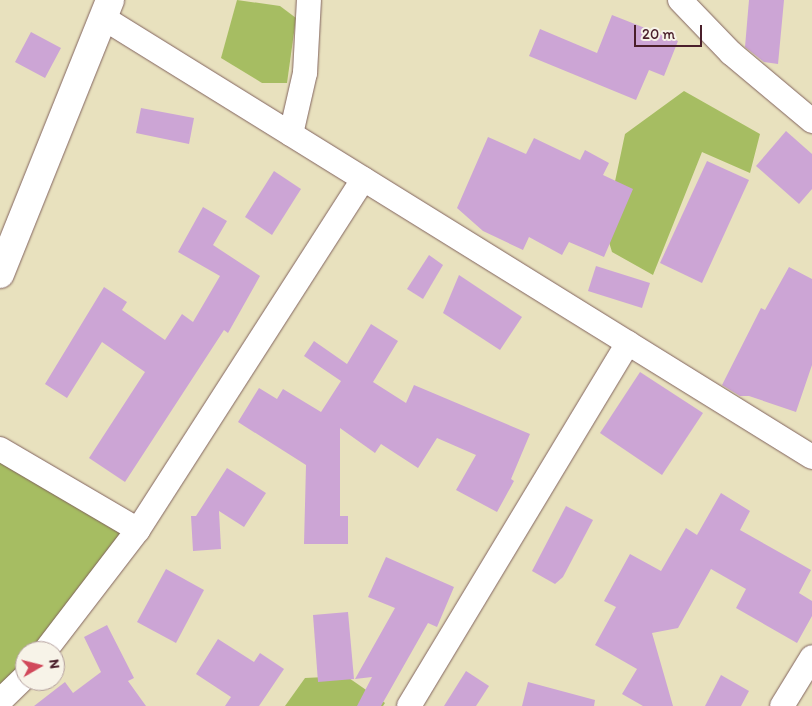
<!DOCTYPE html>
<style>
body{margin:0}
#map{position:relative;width:812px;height:706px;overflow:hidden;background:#e8e1be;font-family:Itim,sans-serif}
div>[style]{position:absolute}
.green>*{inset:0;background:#a6bd62}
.building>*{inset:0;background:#cca5d5}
.roads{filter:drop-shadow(0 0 1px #81635e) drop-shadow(0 0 1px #81635e)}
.minor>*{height:24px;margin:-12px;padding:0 12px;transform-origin:12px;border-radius:12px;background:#fff}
.tertiary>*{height:28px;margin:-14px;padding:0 14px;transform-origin:14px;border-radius:14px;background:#fff}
span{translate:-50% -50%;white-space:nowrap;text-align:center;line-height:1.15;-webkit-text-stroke:4px #f7f3e8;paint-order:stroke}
.north{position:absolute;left:15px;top:641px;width:50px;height:50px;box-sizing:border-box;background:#f7f3e8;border:1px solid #b29e9c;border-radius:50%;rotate:82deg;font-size:14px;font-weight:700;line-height:20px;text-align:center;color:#4a1f2b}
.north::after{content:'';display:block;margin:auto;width:18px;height:22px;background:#d1495b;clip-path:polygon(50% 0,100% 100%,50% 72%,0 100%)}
.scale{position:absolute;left:634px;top:25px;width:68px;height:22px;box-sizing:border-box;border:2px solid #4a1f2b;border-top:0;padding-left:6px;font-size:15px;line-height:18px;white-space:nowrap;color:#4a1f2b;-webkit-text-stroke:4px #f7f3e8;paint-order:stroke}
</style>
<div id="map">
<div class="green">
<i style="clip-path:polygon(237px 0,280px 6px,296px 18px,287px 83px,262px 83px,221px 58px)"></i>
<i style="clip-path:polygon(684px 91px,760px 134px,750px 173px,702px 152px,653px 275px,612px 252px,605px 229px,625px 134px)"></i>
<i style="clip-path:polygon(0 449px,138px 530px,45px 651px,25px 651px,25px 677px,0 687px)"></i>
<i style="clip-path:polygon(346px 676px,385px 703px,383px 706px,285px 706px,305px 678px)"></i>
</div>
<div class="building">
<i style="clip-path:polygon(749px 0,784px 0,778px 64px,764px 62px,745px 47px)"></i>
<i style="clip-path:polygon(612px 15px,678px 41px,664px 76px,649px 70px,636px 100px,529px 56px,540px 29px,597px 53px)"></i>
<i style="clip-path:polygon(31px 32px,61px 48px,45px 78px,15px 62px)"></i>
<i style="clip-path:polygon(141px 108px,194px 118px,189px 144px,136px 133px)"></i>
<i style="clip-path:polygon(786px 131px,812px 154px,812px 189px,799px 204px,756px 166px)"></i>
<i style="clip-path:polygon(488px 137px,526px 154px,534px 138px,580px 160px,585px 150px,609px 163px,603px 175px,633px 189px,604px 257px,569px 242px,562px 255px,529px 237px,523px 250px,483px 231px,457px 208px)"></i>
<i style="clip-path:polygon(707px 161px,749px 180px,702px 283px,660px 263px)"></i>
<i style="clip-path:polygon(274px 171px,301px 189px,272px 235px,245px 217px)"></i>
<i style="clip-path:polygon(203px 207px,227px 221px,213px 245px,260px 276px,228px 333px,224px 330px,125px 482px,89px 458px,145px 372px,102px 342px,67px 398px,45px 384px,104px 287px,127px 302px,122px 310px,165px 340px,182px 314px,193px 322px,220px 276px,178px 252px)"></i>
<i style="clip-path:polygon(429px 255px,443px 265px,423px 299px,407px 289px)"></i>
<i style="clip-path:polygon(596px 266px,650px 283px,642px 308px,588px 291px)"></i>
<i style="clip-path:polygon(789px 267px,812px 279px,812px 365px,796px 412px,749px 396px,740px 396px,722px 385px,761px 308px,765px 310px)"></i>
<i style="clip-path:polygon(459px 275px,522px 317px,500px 350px,443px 313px)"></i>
<i style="clip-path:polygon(371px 324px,398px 341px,373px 382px,406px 403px,414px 385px,530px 434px,511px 479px,514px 481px,497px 512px,456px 490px,476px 455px,437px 438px,418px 468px,381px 444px,375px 453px,340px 428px,340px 516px,348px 516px,348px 544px,304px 544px,306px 465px,238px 422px,259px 388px,277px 399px,283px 389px,321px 412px,341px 381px,304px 356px,314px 341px,347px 364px)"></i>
<i style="clip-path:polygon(640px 372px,703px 413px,662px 475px,600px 433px)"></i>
<i style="clip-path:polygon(227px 468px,266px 493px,244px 527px,219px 511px,221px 549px,193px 551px,191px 516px,196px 516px)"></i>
<i style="clip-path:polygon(721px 493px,750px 511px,740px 530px,811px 570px,799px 593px,812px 601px,812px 616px,797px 643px,736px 608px,746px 589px,711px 569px,678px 628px,652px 633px,673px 706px,643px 706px,622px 694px,637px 669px,595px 645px,616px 607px,604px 601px,630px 554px,661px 571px,686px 528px,697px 535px)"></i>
<i style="clip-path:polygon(566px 506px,593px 520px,563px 577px,555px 584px,532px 571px)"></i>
<i style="clip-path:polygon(386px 557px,454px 587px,437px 627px,428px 623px,381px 706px,357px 706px,372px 677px,355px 679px,395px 608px,368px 597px)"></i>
<i style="clip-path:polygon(166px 569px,204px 590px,176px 643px,137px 622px)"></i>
<i style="clip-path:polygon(348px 612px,354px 679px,318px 682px,313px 615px)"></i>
<i style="clip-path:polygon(107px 625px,134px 678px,128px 681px,146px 706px,34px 706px,65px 682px,73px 693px,101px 672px,84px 637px)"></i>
<i style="clip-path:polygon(218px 639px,254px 662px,260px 653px,284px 669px,259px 706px,225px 706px,231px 697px,196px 674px)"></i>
<i style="clip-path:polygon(466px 671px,489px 686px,476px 706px,444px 706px)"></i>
<i style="clip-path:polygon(721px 675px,749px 691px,741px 706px,705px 706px)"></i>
<i style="clip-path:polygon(528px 682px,595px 700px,594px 706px,522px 706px)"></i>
</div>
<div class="roads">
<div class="minor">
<i style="left:680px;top:0;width:74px;rotate:46.1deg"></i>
<i style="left:731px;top:53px;width:106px;rotate:40deg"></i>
<i style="left:102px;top:17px;width:835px;rotate:31.79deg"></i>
<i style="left:291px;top:134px;width:63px;rotate:-77.1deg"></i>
<i style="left:305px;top:73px;width:73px;rotate:-86.9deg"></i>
<i style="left:0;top:449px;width:160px;rotate:30.4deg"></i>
<i style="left:45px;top:651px;width:153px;rotate:-52.5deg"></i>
<i style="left:138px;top:530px;width:417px;rotate:-57.3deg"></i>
<i style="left:0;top:701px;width:35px;rotate:-44deg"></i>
<i style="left:409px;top:706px;width:424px;rotate:-58.9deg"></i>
<i style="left:782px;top:706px;width:57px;rotate:-58.5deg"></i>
</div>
<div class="tertiary">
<i style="left:0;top:274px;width:295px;rotate:-68.1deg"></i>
</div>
</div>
<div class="north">N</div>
<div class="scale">20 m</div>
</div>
